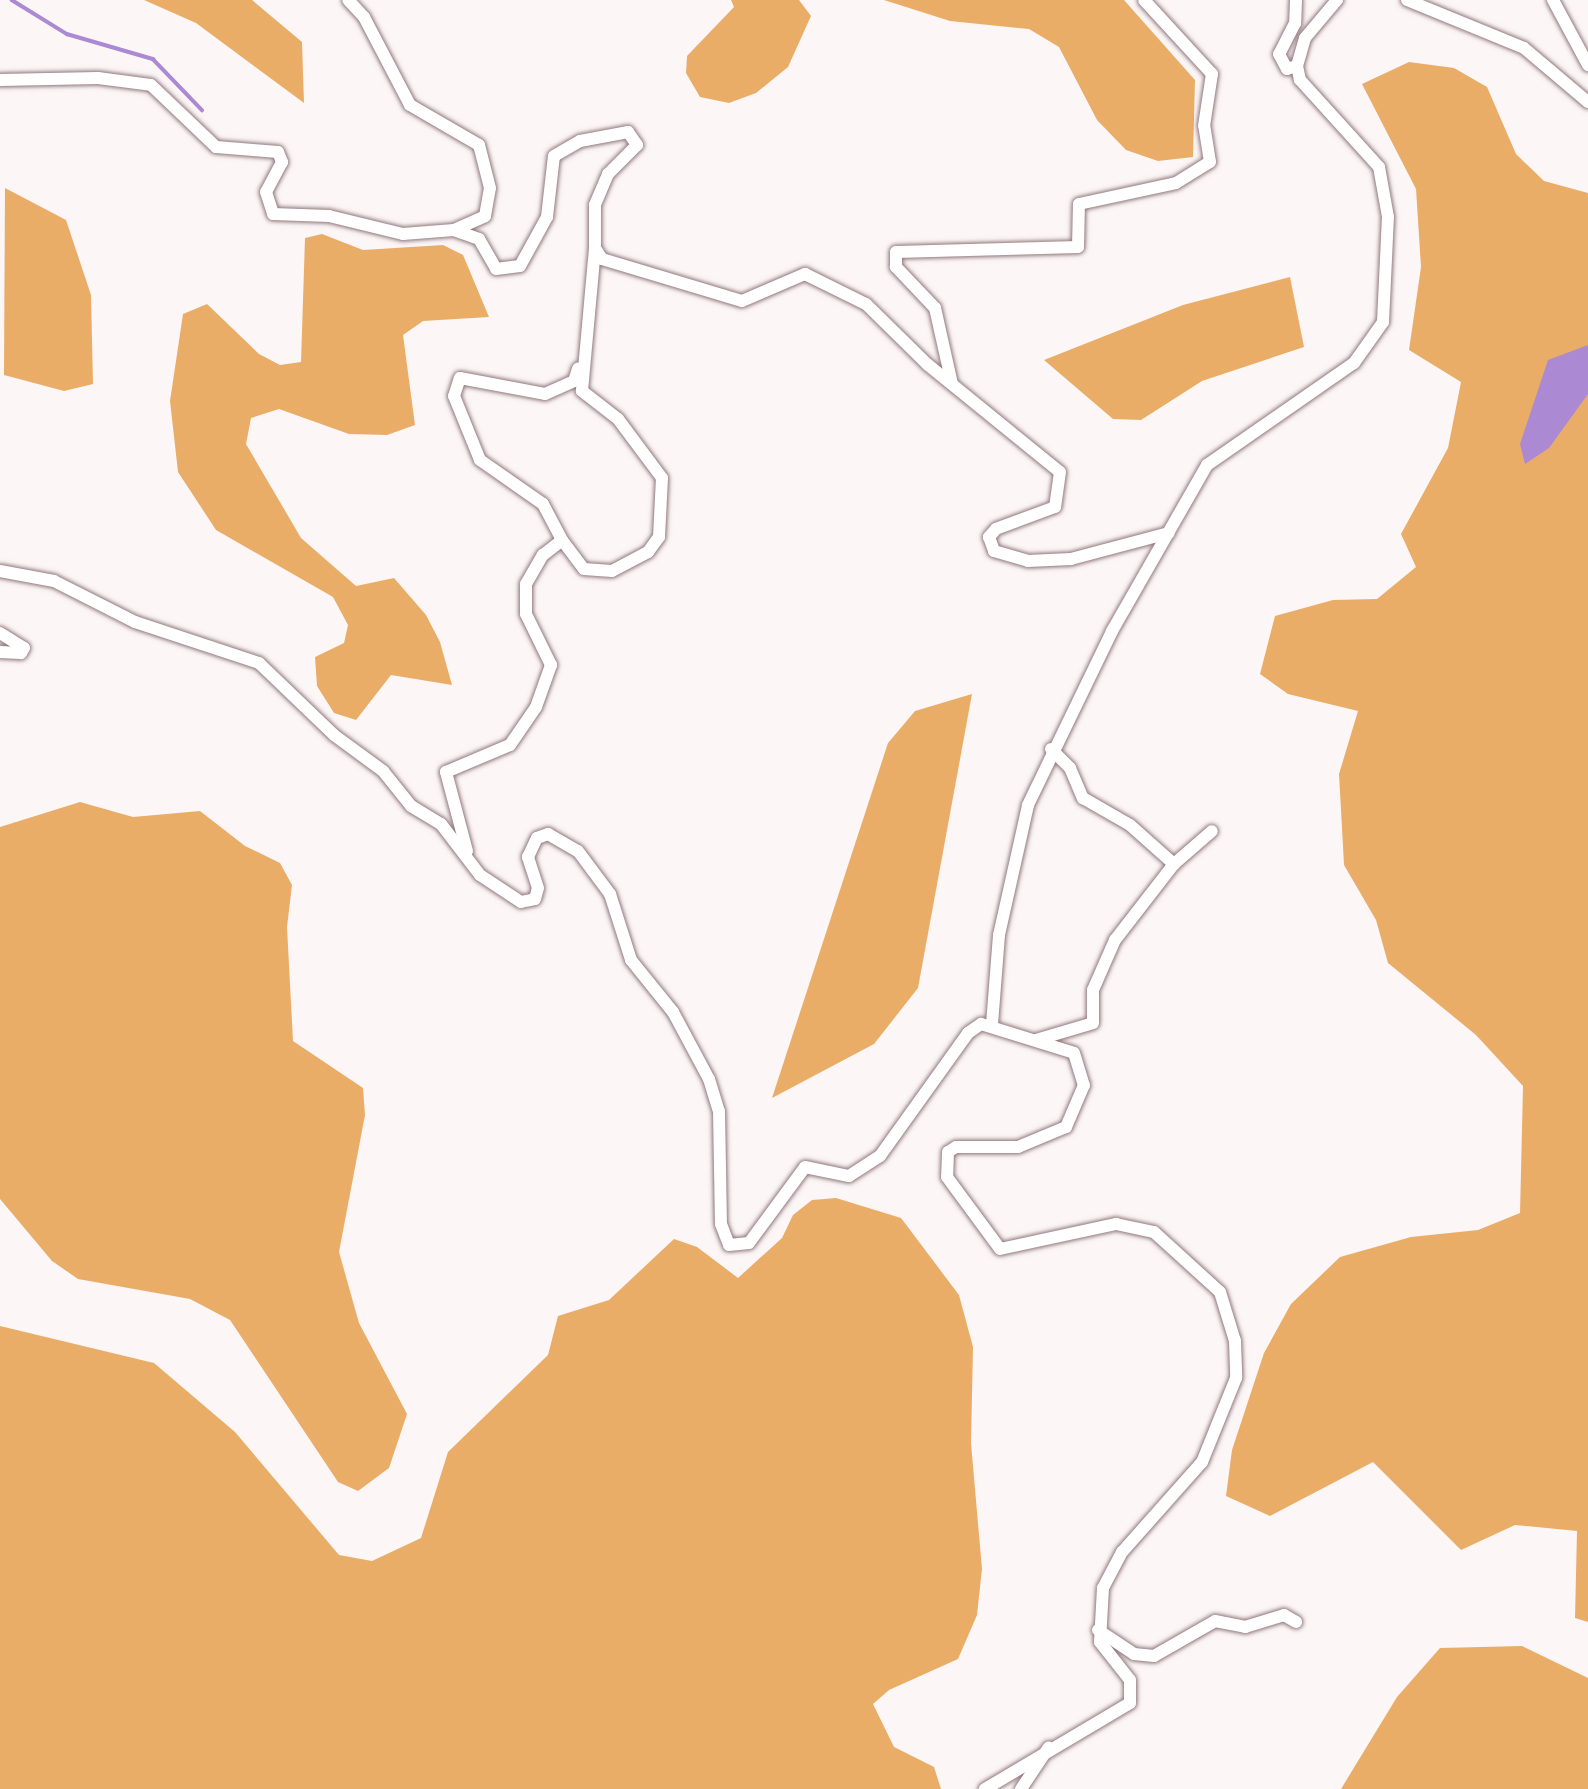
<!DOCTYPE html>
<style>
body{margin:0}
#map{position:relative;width:1588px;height:1789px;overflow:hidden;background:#fcf6f7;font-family:Mulish,sans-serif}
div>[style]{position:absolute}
.forest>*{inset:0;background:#eaad68}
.water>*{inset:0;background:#ab89d3}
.stream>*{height:3.5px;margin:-1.75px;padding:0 1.75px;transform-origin:1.75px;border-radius:1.75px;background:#ab89d3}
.roads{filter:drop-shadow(0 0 2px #91787c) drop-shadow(0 0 2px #91787c)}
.street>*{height:12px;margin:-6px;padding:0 6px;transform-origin:6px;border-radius:6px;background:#fff}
span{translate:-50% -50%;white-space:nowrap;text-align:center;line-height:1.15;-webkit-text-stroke:6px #fff;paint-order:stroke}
</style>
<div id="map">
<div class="forest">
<i style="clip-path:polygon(144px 0,252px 0,302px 42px,304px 103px,196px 23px)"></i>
<i style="clip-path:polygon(731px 0,799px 0,811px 16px,788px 67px,756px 93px,729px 103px,700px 97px,686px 73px,687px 56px,734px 7px)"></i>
<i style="clip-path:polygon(884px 0,1124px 0,1195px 80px,1193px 157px,1158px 161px,1126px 150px,1097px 120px,1059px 47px,1029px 29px,950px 21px)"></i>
<i style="clip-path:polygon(1409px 62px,1454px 68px,1487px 87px,1516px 154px,1544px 181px,1588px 193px,1588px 1622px,1575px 1618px,1577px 1531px,1515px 1525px,1461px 1550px,1373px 1462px,1270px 1516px,1226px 1496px,1232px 1450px,1264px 1353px,1291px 1304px,1340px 1257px,1411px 1237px,1478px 1230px,1520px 1213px,1523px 1086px,1476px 1035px,1388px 963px,1376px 920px,1344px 865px,1339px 774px,1358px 711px,1288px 694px,1260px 674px,1275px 616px,1333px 600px,1377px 599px,1416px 567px,1401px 534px,1448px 448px,1461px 382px,1409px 350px,1421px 267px,1416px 189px,1362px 84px)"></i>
<i style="clip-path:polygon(5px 188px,66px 220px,91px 295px,93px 384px,64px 391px,4px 375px)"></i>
<i style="clip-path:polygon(322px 234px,363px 250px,443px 245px,463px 255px,489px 317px,423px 321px,403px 335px,415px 425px,387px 435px,349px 434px,279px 409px,251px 418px,246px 444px,301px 538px,356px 586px,394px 578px,426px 615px,440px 642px,452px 685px,391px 675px,356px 720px,334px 713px,317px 686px,315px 657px,344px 643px,348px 625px,333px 597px,216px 530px,178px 472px,170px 401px,183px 314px,207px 304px,259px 354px,280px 365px,301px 362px,305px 238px)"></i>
<i style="clip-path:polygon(1290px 277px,1304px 347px,1202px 381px,1141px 420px,1113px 419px,1044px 360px,1183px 305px)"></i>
<i style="clip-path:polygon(972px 694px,918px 988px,874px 1044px,772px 1098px,888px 743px,915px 711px)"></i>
<i style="clip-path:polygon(80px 802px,133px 817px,200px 811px,245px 846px,280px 863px,292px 885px,287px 927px,293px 1041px,363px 1088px,365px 1115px,339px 1252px,359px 1323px,407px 1414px,389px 1468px,358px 1491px,338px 1482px,230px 1320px,190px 1299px,78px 1279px,52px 1261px,0 1199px,0 827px)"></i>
<i style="clip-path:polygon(836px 1198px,901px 1218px,959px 1295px,973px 1347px,971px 1443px,982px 1569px,977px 1615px,958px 1659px,889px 1690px,873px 1704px,894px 1747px,934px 1767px,941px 1789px,0 1789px,0 1326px,154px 1363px,235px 1432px,339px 1555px,372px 1561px,421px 1538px,448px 1452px,548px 1355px,558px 1316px,609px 1300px,674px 1239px,697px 1247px,738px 1278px,782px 1238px,793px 1215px,812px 1200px)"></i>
<i style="clip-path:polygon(1522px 1646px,1588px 1678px,1588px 1789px,1341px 1789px,1397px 1697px,1440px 1648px)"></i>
</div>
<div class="water">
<i style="clip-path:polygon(1588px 345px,1588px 394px,1549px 448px,1525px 464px,1520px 444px,1548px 360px)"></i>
</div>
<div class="stream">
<i style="left:12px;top:0;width:65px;rotate:31.7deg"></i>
<i style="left:67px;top:34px;width:90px;rotate:16.2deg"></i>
<i style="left:153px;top:59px;width:71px;rotate:46.1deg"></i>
</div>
<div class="roads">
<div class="street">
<i style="left:1296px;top:0;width:23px;rotate:92deg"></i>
<i style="left:1295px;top:23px;width:35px;rotate:117deg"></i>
<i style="left:1279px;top:54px;width:17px;rotate:62deg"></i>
<i style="left:1287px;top:69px;width:10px;rotate:-17deg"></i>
<i style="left:1407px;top:0;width:126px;rotate:22.3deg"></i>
<i style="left:1524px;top:48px;width:84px;rotate:40.2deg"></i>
<i style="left:1553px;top:0;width:74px;rotate:61.7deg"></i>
<i style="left:0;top:80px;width:98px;rotate:-1.2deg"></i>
<i style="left:98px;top:78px;width:53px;rotate:7.5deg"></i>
<i style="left:151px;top:85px;width:90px;rotate:43.6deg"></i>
<i style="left:216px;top:147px;width:62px;rotate:4.6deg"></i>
<i style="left:278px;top:152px;width:11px;rotate:68deg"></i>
<i style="left:282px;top:162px;width:34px;rotate:118deg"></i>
<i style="left:266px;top:192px;width:23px;rotate:72deg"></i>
<i style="left:273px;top:214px;width:56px;rotate:2deg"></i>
<i style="left:329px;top:216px;width:76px;rotate:13.7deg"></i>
<i style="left:403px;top:234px;width:51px;rotate:-4.5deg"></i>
<i style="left:454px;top:230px;width:34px;rotate:-24deg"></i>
<i style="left:485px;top:216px;width:28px;rotate:-80deg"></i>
<i style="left:490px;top:188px;width:44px;rotate:-104.3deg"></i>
<i style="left:479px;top:145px;width:80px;rotate:-149.9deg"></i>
<i style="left:410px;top:105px;width:99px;rotate:-117.6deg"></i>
<i style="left:364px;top:17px;width:23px;rotate:-133deg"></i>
<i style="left:454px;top:230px;width:27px;rotate:20deg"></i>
<i style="left:479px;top:239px;width:34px;rotate:60deg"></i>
<i style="left:496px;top:269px;width:24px;rotate:-7deg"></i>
<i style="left:520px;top:266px;width:56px;rotate:-61.1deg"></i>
<i style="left:547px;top:217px;width:61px;rotate:-83.5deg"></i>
<i style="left:554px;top:156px;width:30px;rotate:-30deg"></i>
<i style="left:580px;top:141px;width:49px;rotate:-10.6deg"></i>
<i style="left:628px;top:132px;width:16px;rotate:55deg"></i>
<i style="left:637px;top:145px;width:41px;rotate:135deg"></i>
<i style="left:608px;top:174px;width:34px;rotate:113deg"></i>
<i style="left:595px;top:205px;width:43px;rotate:90deg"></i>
<i style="left:595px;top:248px;width:13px;rotate:58deg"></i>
<i style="left:602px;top:259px;width:146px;rotate:16.7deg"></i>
<i style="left:742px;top:301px;width:69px;rotate:-23.2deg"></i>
<i style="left:805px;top:274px;width:68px;rotate:26.2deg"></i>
<i style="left:866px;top:304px;width:86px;rotate:44.5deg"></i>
<i style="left:927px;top:364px;width:171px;rotate:39.1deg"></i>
<i style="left:1060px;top:472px;width:35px;rotate:98deg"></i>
<i style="left:1055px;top:507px;width:63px;rotate:159.6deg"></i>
<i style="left:996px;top:529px;width:11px;rotate:131deg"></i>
<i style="left:989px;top:537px;width:15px;rotate:70deg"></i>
<i style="left:994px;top:551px;width:35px;rotate:16deg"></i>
<i style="left:1028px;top:561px;width:43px;rotate:-2.7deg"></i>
<i style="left:1071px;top:559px;width:101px;rotate:-14.9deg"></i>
<i style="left:952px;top:384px;width:78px;rotate:-102.6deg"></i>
<i style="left:935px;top:308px;width:57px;rotate:-133.6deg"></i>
<i style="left:896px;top:267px;width:15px;rotate:-90deg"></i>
<i style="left:896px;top:252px;width:182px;rotate:-1.6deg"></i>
<i style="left:1078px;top:247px;width:43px;rotate:-88.7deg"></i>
<i style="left:1079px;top:204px;width:99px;rotate:-12.2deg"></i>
<i style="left:1176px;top:183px;width:40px;rotate:-32deg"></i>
<i style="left:1210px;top:162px;width:36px;rotate:-99deg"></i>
<i style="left:1204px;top:126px;width:53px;rotate:-81.3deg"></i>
<i style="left:1212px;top:74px;width:100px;rotate:-132.6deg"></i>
<i style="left:562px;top:540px;width:41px;rotate:-117.8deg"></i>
<i style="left:543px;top:504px;width:77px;rotate:-145.1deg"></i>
<i style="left:480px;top:460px;width:69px;rotate:-112.1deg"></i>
<i style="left:454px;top:396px;width:19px;rotate:-72deg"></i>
<i style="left:460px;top:378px;width:86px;rotate:10.7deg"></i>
<i style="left:545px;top:394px;width:32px;rotate:-24deg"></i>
<i style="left:574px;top:381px;width:13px;rotate:-72deg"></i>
<i style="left:0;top:571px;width:55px;rotate:10.5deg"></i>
<i style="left:54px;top:581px;width:91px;rotate:26.8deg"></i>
<i style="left:135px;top:622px;width:131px;rotate:18.3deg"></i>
<i style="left:259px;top:663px;width:104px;rotate:43.8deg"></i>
<i style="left:334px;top:735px;width:61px;rotate:36.3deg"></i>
<i style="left:383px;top:771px;width:45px;rotate:51.3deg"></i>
<i style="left:411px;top:806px;width:35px;rotate:31deg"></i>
<i style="left:441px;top:824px;width:64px;rotate:52.6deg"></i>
<i style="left:480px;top:875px;width:49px;rotate:33.4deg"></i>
<i style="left:521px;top:902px;width:14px;rotate:-12deg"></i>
<i style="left:535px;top:899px;width:11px;rotate:-75deg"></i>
<i style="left:538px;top:888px;width:33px;rotate:-108deg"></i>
<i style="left:528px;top:857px;width:21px;rotate:-65deg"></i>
<i style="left:537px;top:838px;width:12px;rotate:-20deg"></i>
<i style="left:548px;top:834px;width:34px;rotate:30deg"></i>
<i style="left:578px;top:851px;width:54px;rotate:53.3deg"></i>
<i style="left:610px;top:894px;width:69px;rotate:72.3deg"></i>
<i style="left:631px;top:960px;width:67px;rotate:51.1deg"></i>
<i style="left:673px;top:1012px;width:76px;rotate:61.8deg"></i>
<i style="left:709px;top:1079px;width:34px;rotate:73deg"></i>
<i style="left:719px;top:1111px;width:113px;rotate:89deg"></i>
<i style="left:721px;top:1224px;width:22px;rotate:69deg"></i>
<i style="left:729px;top:1245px;width:20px;rotate:-6deg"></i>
<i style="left:749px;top:1243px;width:94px;rotate:-53.6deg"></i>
<i style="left:805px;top:1167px;width:45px;rotate:11.6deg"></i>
<i style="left:849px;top:1176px;width:37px;rotate:-33deg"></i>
<i style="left:880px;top:1156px;width:151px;rotate:-54.4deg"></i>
<i style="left:968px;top:1033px;width:16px;rotate:-35deg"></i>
<i style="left:981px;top:1024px;width:97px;rotate:17.3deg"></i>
<i style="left:1074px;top:1053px;width:34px;rotate:73deg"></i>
<i style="left:1084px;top:1085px;width:46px;rotate:113.2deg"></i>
<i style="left:1066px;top:1127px;width:52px;rotate:157.4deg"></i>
<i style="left:1018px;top:1147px;width:62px;rotate:180deg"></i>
<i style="left:956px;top:1147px;width:9px;rotate:148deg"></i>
<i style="left:948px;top:1152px;width:25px;rotate:92deg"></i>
<i style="left:947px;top:1177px;width:89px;rotate:53.6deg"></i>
<i style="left:1000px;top:1249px;width:119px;rotate:-12.2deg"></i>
<i style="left:1116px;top:1224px;width:39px;rotate:12deg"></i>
<i style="left:1154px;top:1232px;width:89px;rotate:42.3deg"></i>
<i style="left:1220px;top:1292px;width:51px;rotate:73deg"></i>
<i style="left:1235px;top:1341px;width:37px;rotate:88deg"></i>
<i style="left:1236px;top:1378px;width:91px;rotate:112deg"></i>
<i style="left:1202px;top:1462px;width:120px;rotate:131.6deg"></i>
<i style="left:1122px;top:1552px;width:41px;rotate:117.8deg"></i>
<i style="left:1103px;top:1588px;width:54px;rotate:93.2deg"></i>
<i style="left:1100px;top:1642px;width:48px;rotate:51.7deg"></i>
<i style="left:1130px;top:1680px;width:23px;rotate:90deg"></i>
<i style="left:1130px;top:1703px;width:169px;rotate:149.3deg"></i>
<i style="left:0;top:633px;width:28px;rotate:32deg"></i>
<i style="left:24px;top:648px;width:6px;rotate:121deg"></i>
<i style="left:21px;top:653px;width:21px;rotate:-177deg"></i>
<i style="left:1051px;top:749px;width:27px;rotate:45deg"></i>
<i style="left:1070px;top:768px;width:33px;rotate:67deg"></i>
<i style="left:1083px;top:798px;width:54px;rotate:29.9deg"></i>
<i style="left:1130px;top:825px;width:59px;rotate:41.6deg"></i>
<i style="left:467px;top:851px;width:82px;rotate:-104.9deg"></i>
<i style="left:446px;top:772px;width:69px;rotate:-22.9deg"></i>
<i style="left:510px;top:745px;width:46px;rotate:-55.6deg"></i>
<i style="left:536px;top:707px;width:45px;rotate:-70.3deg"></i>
<i style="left:551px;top:665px;width:57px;rotate:-116.1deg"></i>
<i style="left:526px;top:614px;width:30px;rotate:-90deg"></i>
<i style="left:526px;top:584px;width:34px;rotate:-60deg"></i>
<i style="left:543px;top:555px;width:24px;rotate:-38deg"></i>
<i style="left:562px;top:540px;width:36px;rotate:53deg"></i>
<i style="left:584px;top:569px;width:28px;rotate:4deg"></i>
<i style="left:612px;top:571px;width:41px;rotate:-27.8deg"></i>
<i style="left:648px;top:552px;width:19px;rotate:-54deg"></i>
<i style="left:659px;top:537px;width:59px;rotate:-87.1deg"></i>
<i style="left:662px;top:478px;width:74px;rotate:-126.7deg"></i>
<i style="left:618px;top:419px;width:46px;rotate:-142.1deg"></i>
<i style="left:582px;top:391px;width:144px;rotate:-84.8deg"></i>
<i style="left:992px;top:1024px;width:89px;rotate:-85.5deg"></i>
<i style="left:999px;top:935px;width:133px;rotate:-77.4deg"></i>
<i style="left:1028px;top:805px;width:193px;rotate:-64.2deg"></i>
<i style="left:1112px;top:631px;width:191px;rotate:-60.2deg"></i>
<i style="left:1207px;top:465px;width:179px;rotate:-34.8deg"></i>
<i style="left:1354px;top:363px;width:50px;rotate:-54.7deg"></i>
<i style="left:1383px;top:322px;width:105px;rotate:-87.3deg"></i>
<i style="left:1388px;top:217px;width:51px;rotate:-100.2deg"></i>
<i style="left:1379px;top:167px;width:118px;rotate:-132.2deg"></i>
<i style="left:1300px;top:80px;width:14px;rotate:-102deg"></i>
<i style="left:1297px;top:66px;width:29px;rotate:-74deg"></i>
<i style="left:1305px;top:38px;width:50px;rotate:-49.9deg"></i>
<i style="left:1036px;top:1040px;width:59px;rotate:-16.6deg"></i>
<i style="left:1093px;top:1023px;width:33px;rotate:-90deg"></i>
<i style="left:1093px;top:990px;width:55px;rotate:-66.3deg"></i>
<i style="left:1115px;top:940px;width:96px;rotate:-52.2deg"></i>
<i style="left:1174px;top:864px;width:50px;rotate:-41deg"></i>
<i style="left:1098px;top:1630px;width:43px;rotate:33.7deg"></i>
<i style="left:1134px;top:1654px;width:20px;rotate:6deg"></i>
<i style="left:1154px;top:1656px;width:70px;rotate:-29.8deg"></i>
<i style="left:1215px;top:1621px;width:31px;rotate:11deg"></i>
<i style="left:1245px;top:1627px;width:41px;rotate:-17.1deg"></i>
<i style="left:1284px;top:1615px;width:14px;rotate:30deg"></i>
<i style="left:1021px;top:1789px;width:50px;rotate:-56.3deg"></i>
</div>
</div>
</div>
